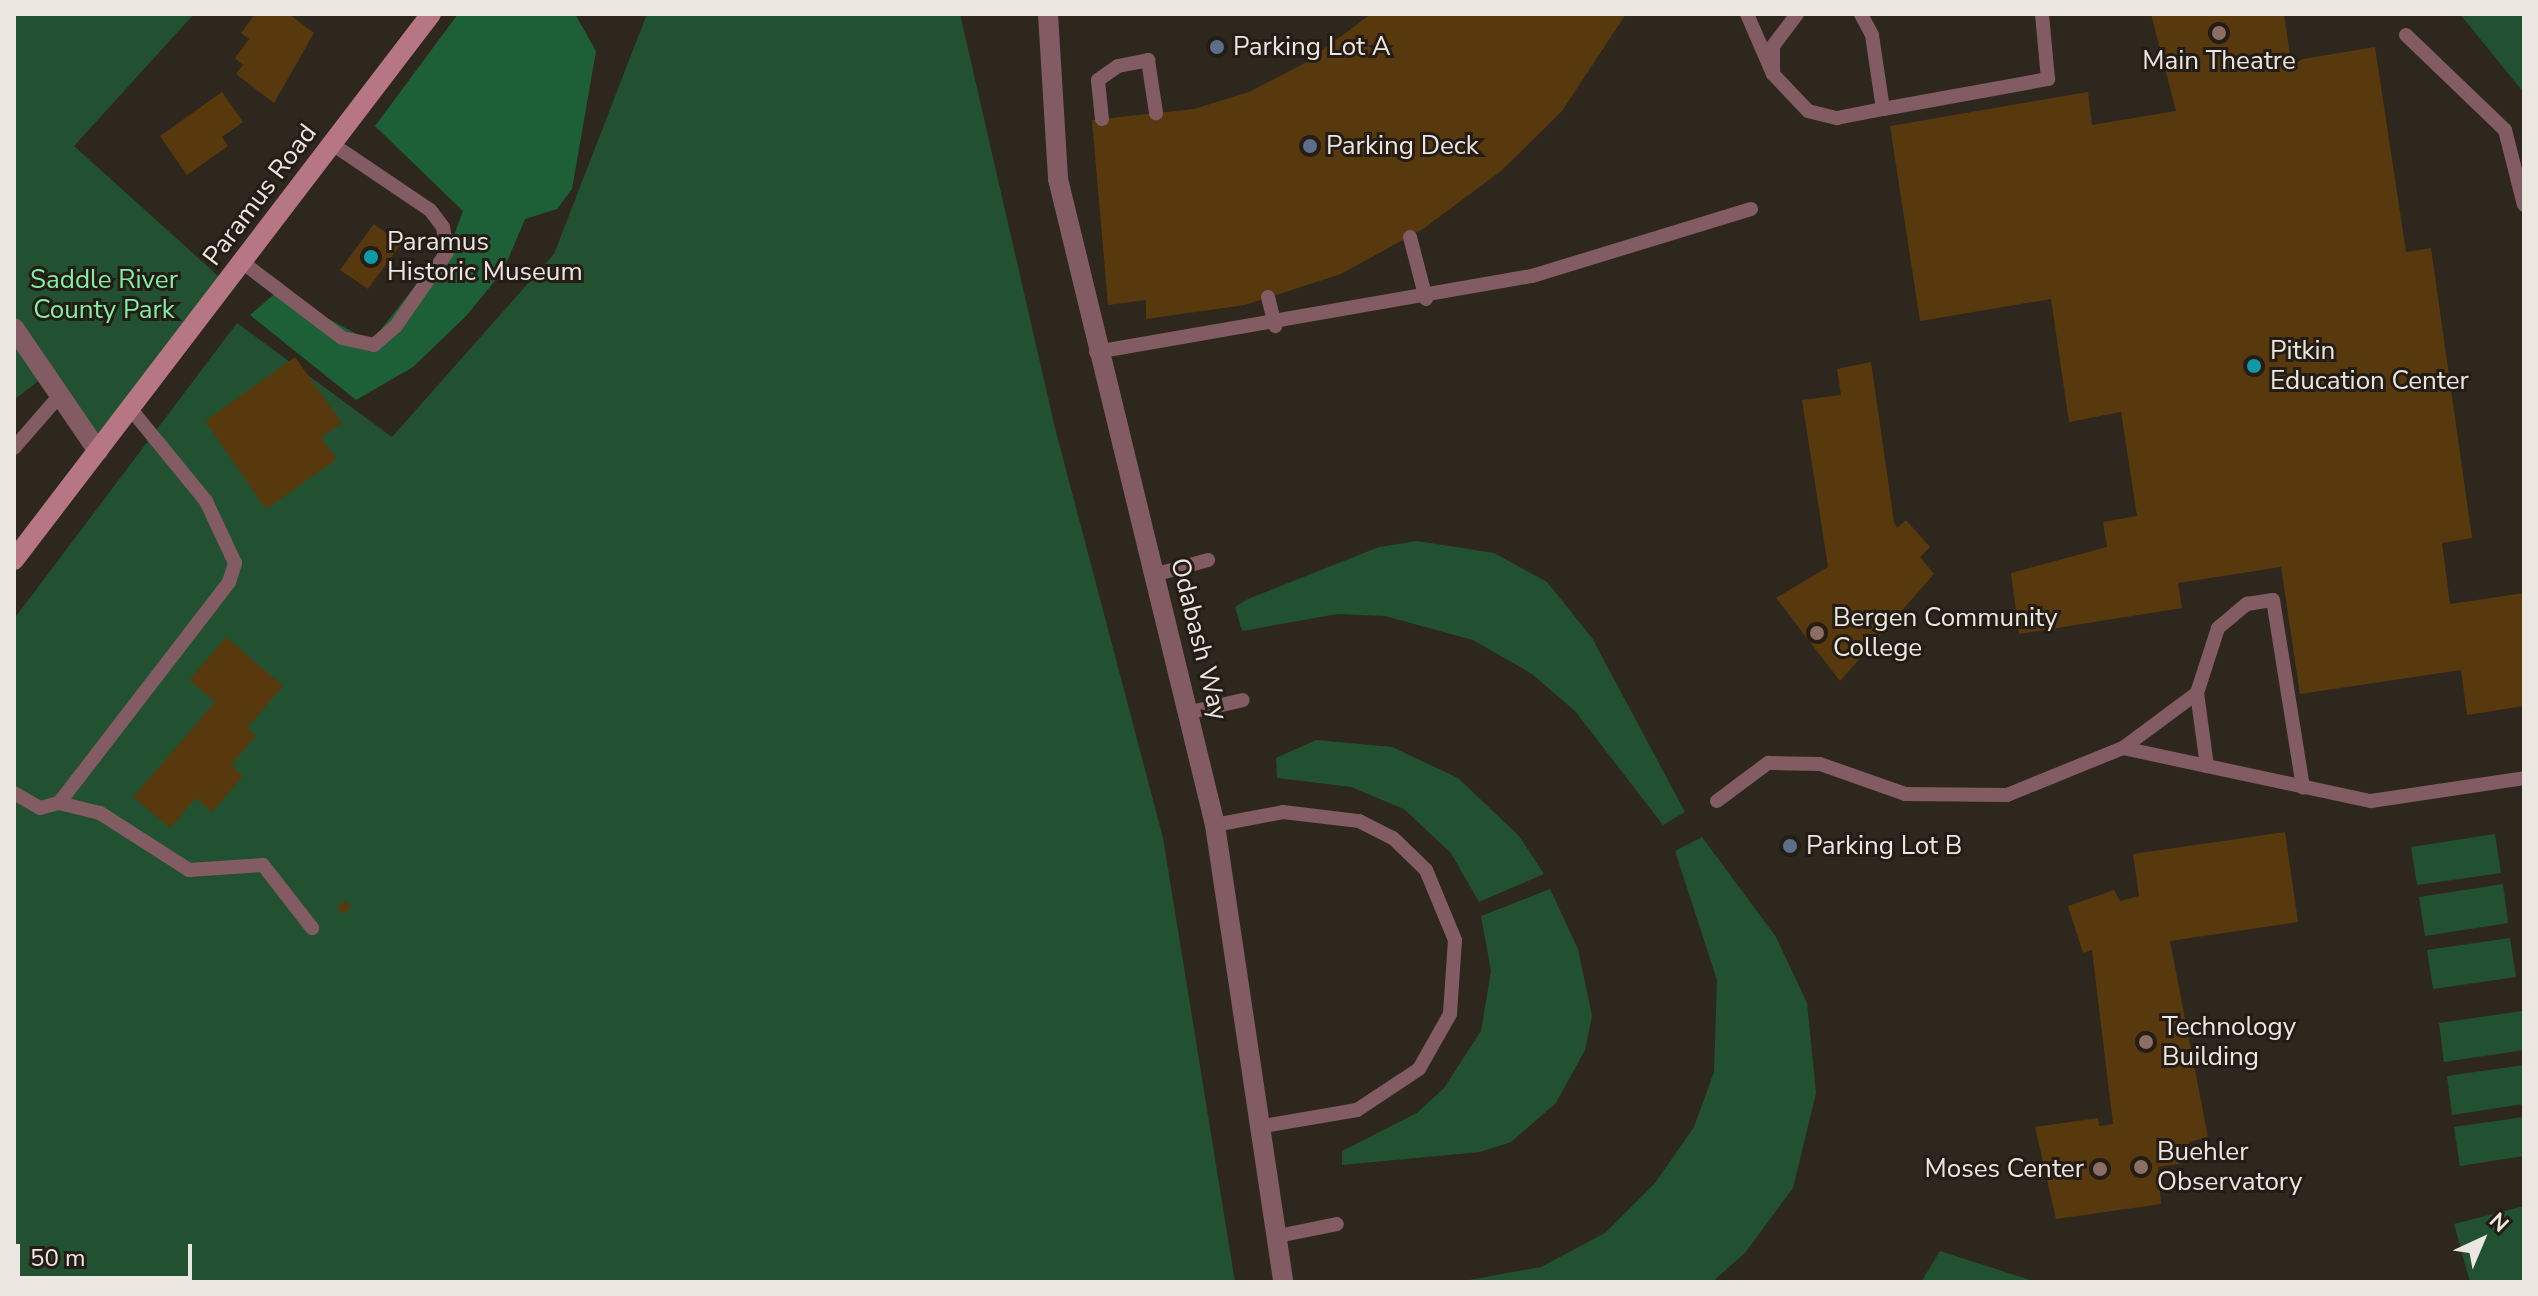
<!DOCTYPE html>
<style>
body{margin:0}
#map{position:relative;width:2538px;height:1296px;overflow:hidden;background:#2e271e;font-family:"Nunito Sans",sans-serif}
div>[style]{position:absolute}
.green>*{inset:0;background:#225132}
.forest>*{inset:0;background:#1d6037}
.building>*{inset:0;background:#57390d}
.service>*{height:14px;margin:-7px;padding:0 7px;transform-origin:7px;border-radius:7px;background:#835b63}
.minor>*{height:20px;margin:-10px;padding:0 10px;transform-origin:10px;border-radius:10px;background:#835b63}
.secondary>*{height:20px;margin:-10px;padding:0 10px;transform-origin:10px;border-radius:10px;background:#b67683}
.dots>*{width:22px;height:22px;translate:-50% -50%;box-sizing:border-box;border:4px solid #251d15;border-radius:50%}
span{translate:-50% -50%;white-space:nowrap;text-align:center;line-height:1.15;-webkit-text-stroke:6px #251d15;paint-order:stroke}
.poi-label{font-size:26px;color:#ebe6e0}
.left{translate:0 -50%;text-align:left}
.right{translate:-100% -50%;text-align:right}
.street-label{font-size:26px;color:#ebe6e0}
.park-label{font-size:26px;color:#7ff0a4}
.frame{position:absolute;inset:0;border:16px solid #ebe6e0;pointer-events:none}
.north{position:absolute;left:2442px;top:1200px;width:80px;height:80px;-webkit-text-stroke:6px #251d15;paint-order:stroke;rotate:44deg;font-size:22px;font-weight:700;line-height:32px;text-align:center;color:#ebe6e0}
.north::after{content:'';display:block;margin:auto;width:28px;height:36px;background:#ebe6e0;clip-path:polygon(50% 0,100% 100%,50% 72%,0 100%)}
.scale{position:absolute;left:16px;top:1244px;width:176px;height:36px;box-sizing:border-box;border:4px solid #ebe6e0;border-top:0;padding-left:10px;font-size:24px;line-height:28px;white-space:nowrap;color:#ebe6e0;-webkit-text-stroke:6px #251d15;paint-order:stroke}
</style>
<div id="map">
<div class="green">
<i style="clip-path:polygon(14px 14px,194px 14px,74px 146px,226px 283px,98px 451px,46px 375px,14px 400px)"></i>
<i style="clip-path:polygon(647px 14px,960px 14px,1055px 428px,1163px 838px,1235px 1282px,14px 1282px,14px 619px,237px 323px,392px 437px,554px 254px)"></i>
<i style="clip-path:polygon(2460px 14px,2524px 14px,2524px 93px)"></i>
<i style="clip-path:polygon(1417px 541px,1494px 553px,1547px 582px,1592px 638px,1685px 812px,1663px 825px,1575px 711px,1532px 674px,1473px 640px,1385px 616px,1337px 614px,1242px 631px,1235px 607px,1248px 599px,1379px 547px)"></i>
<i style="clip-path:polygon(1316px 740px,1392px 747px,1458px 778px,1519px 836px,1544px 874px,1479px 902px,1451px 853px,1404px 809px,1351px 787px,1277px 778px,1276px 758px)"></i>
<i style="clip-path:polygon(2495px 834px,2501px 873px,2417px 885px,2411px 847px)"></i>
<i style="clip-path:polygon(1702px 837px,1776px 937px,1807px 1003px,1816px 1093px,1793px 1188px,1745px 1253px,1712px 1282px,1458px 1282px,1541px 1267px,1605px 1233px,1655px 1183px,1694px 1127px,1714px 1072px,1717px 980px,1675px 851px)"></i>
<i style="clip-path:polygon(2503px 884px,2508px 923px,2425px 936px,2419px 897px)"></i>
<i style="clip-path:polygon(1550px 889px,1578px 949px,1592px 1016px,1585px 1050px,1556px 1103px,1511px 1142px,1480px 1152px,1342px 1165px,1342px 1151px,1417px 1113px,1444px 1088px,1481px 1031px,1491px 971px,1481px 916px)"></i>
<i style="clip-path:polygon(2510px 938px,2516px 977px,2433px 989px,2427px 950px)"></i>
<i style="clip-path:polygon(2522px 1011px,2524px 1050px,2444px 1062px,2439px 1023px)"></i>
<i style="clip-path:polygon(2524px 1065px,2524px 1104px,2452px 1115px,2447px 1076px)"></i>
<i style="clip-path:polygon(2524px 1117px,2524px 1156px,2460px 1166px,2454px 1127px)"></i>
<i style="clip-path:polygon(2524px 1206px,2524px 1282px,2470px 1282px,2454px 1224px)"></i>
<i style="clip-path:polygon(1940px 1251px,2036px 1282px,1921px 1282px)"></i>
</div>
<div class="forest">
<i style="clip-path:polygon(458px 14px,575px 14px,596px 51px,572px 189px,557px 209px,525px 219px,503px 271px,466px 316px,413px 367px,356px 400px,250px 315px,278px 291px,371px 342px,453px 238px,463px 211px,375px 126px)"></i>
</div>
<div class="building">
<i style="clip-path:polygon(255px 14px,289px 14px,314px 33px,274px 103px,236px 74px,243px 65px,235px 58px,249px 39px,241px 33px)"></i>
<i style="clip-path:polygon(1371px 14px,1626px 14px,1562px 111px,1501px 171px,1423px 229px,1341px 274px,1245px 305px,1146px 319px,1146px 300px,1108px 305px,1092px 120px,1194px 109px,1249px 92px,1305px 63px)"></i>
<i style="clip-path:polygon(2151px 14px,2284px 14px,2291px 61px,2375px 47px,2406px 252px,2431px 248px,2472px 538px,2442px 543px,2450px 604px,2524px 593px,2524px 706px,2467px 715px,2461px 670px,2300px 694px,2281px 567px,2178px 583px,2182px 608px,2019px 634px,2011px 573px,2107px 547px,2103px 522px,2137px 516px,2121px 412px,2069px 422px,2051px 299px,1920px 321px,1890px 126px,2088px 92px,2092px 125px,2176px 111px)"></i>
<i style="clip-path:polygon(222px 92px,243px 122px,222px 137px,228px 146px,187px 175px,160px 136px)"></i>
<i style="clip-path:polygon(374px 224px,401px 244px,368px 289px,340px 270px)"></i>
<i style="clip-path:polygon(295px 357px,342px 423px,321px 437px,337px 459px,266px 509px,205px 421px)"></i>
<i style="clip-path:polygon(1871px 362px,1894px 522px,1897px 528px,1906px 520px,1930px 547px,1920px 557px,1934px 574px,1840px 681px,1776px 598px,1828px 567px,1802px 400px,1841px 395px,1837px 369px)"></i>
<i style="clip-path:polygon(226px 637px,283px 686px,247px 728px,256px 736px,231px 765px,243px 776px,212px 812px,196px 798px,170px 828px,133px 797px,215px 702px,189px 680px)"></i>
<i style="clip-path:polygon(2285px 832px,2298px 922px,2170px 941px,2208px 1137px,2189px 1142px,2191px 1162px,2158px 1167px,2161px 1204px,2056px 1219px,2035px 1127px,2098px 1118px,2099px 1126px,2113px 1124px,2092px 950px,2083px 953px,2068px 906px,2114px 890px,2120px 901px,2139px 896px,2133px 854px)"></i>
<i style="clip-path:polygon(345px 900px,351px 906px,344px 914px,337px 908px)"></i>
</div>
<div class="service">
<i style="left:1747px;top:14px;width:65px;rotate:66.6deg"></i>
<i style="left:1773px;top:74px;width:51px;rotate:46.6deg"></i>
<i style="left:1808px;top:111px;width:30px;rotate:14deg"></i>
<i style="left:1837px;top:118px;width:47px;rotate:-11.1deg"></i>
<i style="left:1883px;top:109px;width:75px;rotate:-98.5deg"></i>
<i style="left:1872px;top:35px;width:24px;rotate:-118deg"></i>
<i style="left:2406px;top:35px;width:137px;rotate:43.8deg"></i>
<i style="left:2505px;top:130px;width:77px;rotate:75.8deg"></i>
<i style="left:1773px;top:74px;width:28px;rotate:-90deg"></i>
<i style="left:1773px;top:46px;width:40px;rotate:-53deg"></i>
<i style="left:1883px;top:109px;width:168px;rotate:-10.3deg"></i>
<i style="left:2048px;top:79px;width:65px;rotate:-95.3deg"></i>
<i style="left:1102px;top:119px;width:39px;rotate:-96deg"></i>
<i style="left:1098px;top:80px;width:24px;rotate:-35deg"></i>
<i style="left:1118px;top:66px;width:31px;rotate:-11deg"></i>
<i style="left:1148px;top:60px;width:54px;rotate:81.4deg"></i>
<i style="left:1410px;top:237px;width:64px;rotate:75.5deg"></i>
<i style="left:242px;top:262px;width:126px;rotate:37.2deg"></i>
<i style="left:342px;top:338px;width:33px;rotate:12deg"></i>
<i style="left:374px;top:345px;width:29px;rotate:-41deg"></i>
<i style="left:396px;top:326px;width:90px;rotate:-55.4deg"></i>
<i style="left:447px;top:252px;width:25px;rotate:-99deg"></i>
<i style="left:443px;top:227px;width:21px;rotate:-127deg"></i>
<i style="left:430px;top:210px;width:118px;rotate:-146deg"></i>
<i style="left:1268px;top:297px;width:30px;rotate:76deg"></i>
<i style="left:1096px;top:352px;width:443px;rotate:-9.9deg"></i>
<i style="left:1532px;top:276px;width:229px;rotate:-17deg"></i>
<i style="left:14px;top:448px;width:70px;rotate:-49deg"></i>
<i style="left:1157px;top:574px;width:53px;rotate:-15.4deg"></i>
<i style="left:2197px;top:693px;width:74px;rotate:82.2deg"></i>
<i style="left:1191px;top:712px;width:53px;rotate:-13deg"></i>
<i style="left:2123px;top:748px;width:92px;rotate:-36.6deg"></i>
<i style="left:2197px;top:693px;width:68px;rotate:-72.1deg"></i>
<i style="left:2218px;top:628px;width:38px;rotate:-40deg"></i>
<i style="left:2247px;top:604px;width:26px;rotate:-9deg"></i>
<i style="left:2273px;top:600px;width:190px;rotate:80.9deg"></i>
<i style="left:14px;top:793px;width:30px;rotate:30deg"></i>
<i style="left:40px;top:808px;width:20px;rotate:-15deg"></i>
<i style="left:59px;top:803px;width:42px;rotate:13.7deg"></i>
<i style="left:100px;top:813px;width:106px;rotate:32.6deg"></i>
<i style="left:189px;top:870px;width:74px;rotate:-3.9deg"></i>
<i style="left:263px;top:865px;width:80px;rotate:52.1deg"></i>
<i style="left:1717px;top:801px;width:64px;rotate:-36.7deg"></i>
<i style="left:1768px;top:763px;width:52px;rotate:1.1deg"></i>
<i style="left:1820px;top:764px;width:90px;rotate:19.4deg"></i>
<i style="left:1905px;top:794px;width:102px;rotate:0.6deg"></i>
<i style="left:2007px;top:795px;width:125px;rotate:-22.1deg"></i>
<i style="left:2123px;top:748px;width:254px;rotate:12.1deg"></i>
<i style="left:2371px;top:801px;width:155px;rotate:-8.5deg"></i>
<i style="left:59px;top:803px;width:279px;rotate:-52.4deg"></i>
<i style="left:229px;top:582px;width:20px;rotate:-72deg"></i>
<i style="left:235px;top:563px;width:68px;rotate:-115.1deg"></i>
<i style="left:206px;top:501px;width:120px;rotate:-129.3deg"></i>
<i style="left:1215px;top:825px;width:69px;rotate:-10.8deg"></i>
<i style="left:1283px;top:812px;width:77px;rotate:6.8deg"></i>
<i style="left:1359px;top:821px;width:38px;rotate:27deg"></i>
<i style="left:1393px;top:838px;width:46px;rotate:44.1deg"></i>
<i style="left:1426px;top:870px;width:76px;rotate:67.5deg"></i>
<i style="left:1455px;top:940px;width:74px;rotate:93.9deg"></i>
<i style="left:1450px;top:1014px;width:63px;rotate:119.4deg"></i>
<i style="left:1419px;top:1069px;width:74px;rotate:146.5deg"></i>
<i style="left:1357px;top:1110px;width:95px;rotate:170.3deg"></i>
<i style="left:1278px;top:1236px;width:60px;rotate:-11.5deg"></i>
</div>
<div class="minor">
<i style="left:1048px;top:14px;width:165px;rotate:86.5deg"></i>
<i style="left:1058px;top:179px;width:665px;rotate:76.34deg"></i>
<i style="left:1215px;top:825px;width:462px;rotate:81.5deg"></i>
<i style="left:14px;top:328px;width:149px;rotate:55.7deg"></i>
</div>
<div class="secondary">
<i style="left:14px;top:560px;width:687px;rotate:-52.63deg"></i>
</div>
<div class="dots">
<i style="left:2219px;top:33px;background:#8d6e63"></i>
<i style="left:1217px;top:47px;background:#5c6f8a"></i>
<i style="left:1310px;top:146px;background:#5c6f8a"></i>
<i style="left:371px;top:257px;background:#0f9aa8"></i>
<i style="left:2254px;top:366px;background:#0f9aa8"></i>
<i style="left:1817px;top:633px;background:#8d6e63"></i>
<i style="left:1790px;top:846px;background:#5c6f8a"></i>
<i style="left:2146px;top:1042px;background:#8d6e63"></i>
<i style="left:2141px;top:1167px;background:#8d6e63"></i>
<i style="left:2100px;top:1169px;background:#8d6e63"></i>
</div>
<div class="poi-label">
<span class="left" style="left:1233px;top:47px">Parking Lot A</span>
<span style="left:2219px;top:61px">Main Theatre</span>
<span class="left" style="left:1326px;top:146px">Parking Deck</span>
<span class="left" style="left:387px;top:257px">Paramus<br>Historic Museum</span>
<span class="left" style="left:2270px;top:366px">Pitkin<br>Education Center</span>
<span class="left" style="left:1833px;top:633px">Bergen Community<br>College</span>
<span class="left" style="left:1806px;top:846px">Parking Lot B</span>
<span class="left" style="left:2162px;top:1042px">Technology<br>Building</span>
<span class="left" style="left:2157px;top:1167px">Buehler<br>Observatory</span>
<span class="right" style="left:2084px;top:1169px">Moses Center</span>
</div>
<div class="street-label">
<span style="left:260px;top:195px;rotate:-53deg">Paramus Road</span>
<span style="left:1199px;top:639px;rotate:76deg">Odabash Way</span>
</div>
<div class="park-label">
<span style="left:104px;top:295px">Saddle River<br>County Park</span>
</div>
<div class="frame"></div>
<div class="north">N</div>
<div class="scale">50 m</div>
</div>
